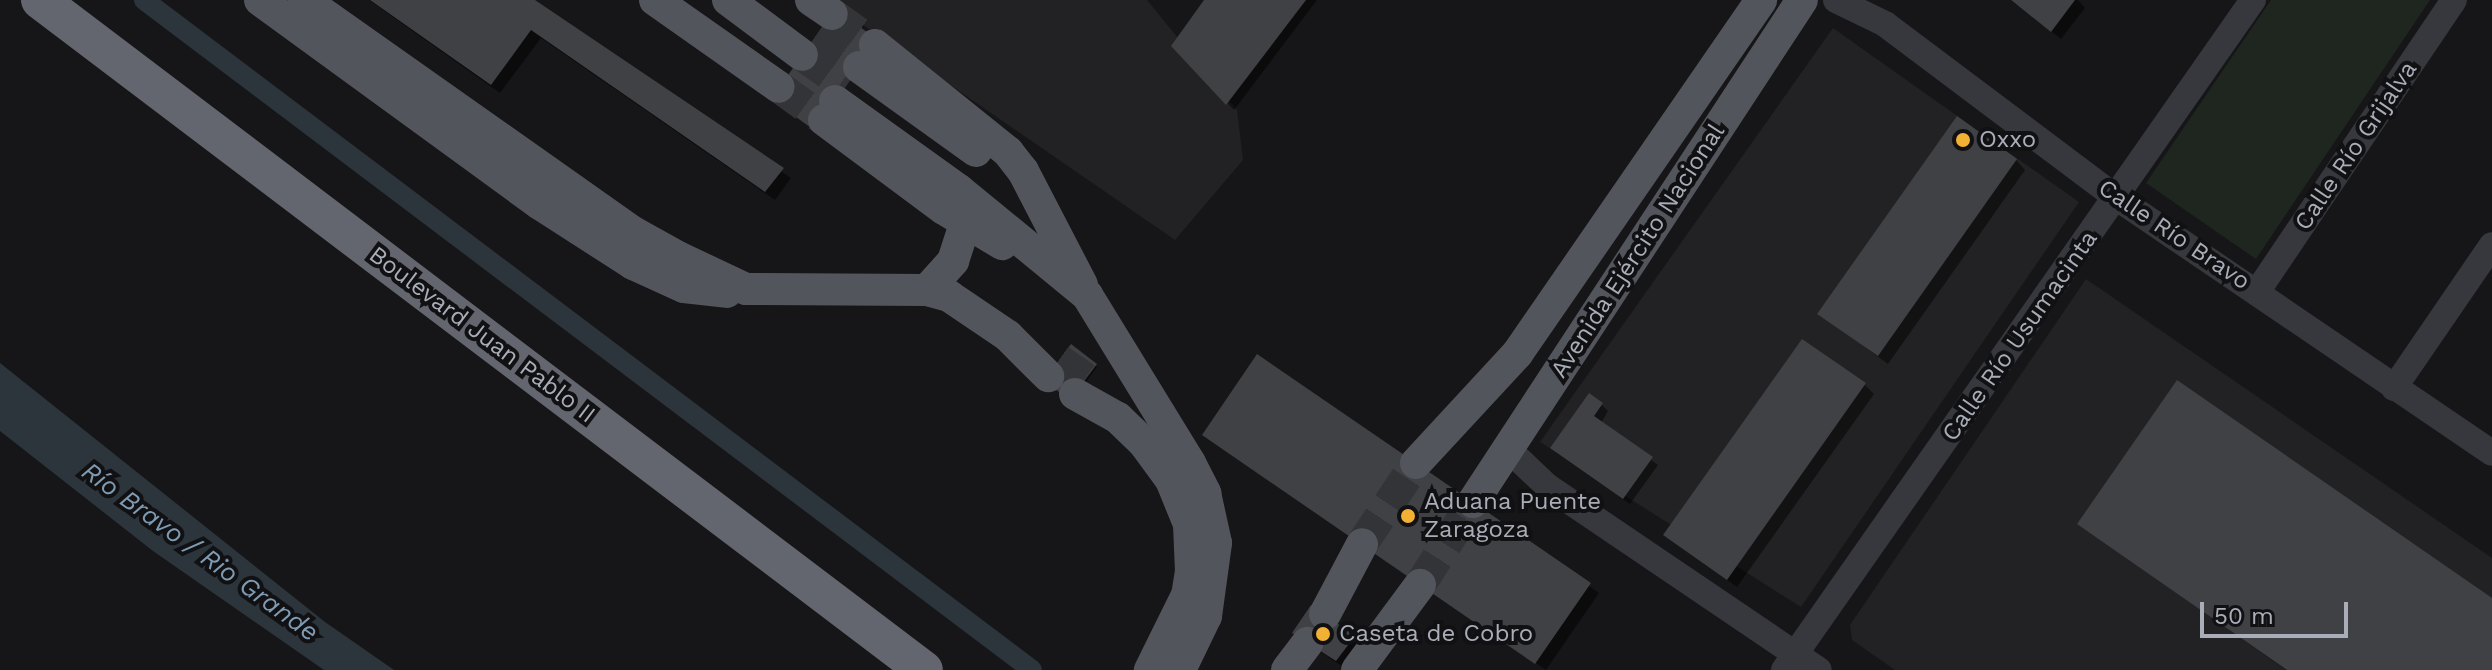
<!DOCTYPE html>
<meta charset="utf-8">
<style>
body{margin:0}
#map{position:relative;width:2492px;height:670px;overflow:hidden;background:#161618;font-family:"Work Sans",sans-serif}
div>[style]{position:absolute}
.built>*{inset:0;background:#222225}
.green>*{inset:0;background:#1e261f}
.water>*{inset:0;background:#2c353c}
.shadow>*{inset:0;background:#0007}
.canal>*{height:20px;margin:-10px;padding:0 10px;transform-origin:10px;border-radius:10px;background:#2c353c}
.building>*{inset:0;background:#404145}
.major-tunnel>*{height:32px;margin-top:-16px;transform-origin:0;background:repeating-linear-gradient(90deg,#333438 0 32px,transparent 0 48px)}
.minor>*{height:26px;margin:-13px;padding:0 13px;transform-origin:13px;border-radius:13px;background:#37383d}
.major>*{height:32px;margin:-16px;padding:0 16px;transform-origin:16px;border-radius:16px;background:#53555c}
.highway>*{height:38px;margin:-19px;padding:0 19px;transform-origin:19px;border-radius:19px;background:#63666e}
.dots>*{width:22px;height:22px;translate:-50% -50%;box-sizing:border-box;border:4px solid #111113;border-radius:50%}
span{translate:-50% -50%;white-space:nowrap;text-align:center;line-height:1.15;-webkit-text-stroke:8px #111113;paint-order:stroke}
.poi-label{font-size:24px;color:#a8adb8}
.left{translate:0 -50%;text-align:left}
.street-label{font-size:24px;color:#a8adb8}
.water-label{font-size:26px;color:#7f9bb3;font-style:italic}
.scale{position:absolute;left:2200px;top:602px;width:148px;height:36px;box-sizing:border-box;border:4px solid #a8adb8;border-top:0;padding-left:10px;font-size:24px;line-height:28px;white-space:nowrap;color:#a8adb8;-webkit-text-stroke:6px #111113;paint-order:stroke}
</style>
<div id="map">
<div class="built">
<i style="clip-path:polygon(827px 0,1147px 0,1237px 110px,1243px 160px,1175px 240px)"></i>
<i style="clip-path:polygon(1833px 28px,2079px 202px,1801px 607px,1540px 442px)"></i>
<i style="clip-path:polygon(2086px 279px,2492px 558px,2492px 670px,1895px 670px,1852px 640px,1850px 625px)"></i>
</div>
<div class="green">
<i style="clip-path:polygon(2271px 0,2430px 0,2256px 259px,2146px 183px)"></i>
</div>
<div class="water">
<i style="clip-path:polygon(0 363px,325px 622px,394px 670px,324px 670px,153px 551px,0 431px)"></i>
</div>
<div class="shadow">
<i style="clip-path:polygon(369px 0,531px 0,791px 178px,775px 200px,541px 38px,500px 93px)"></i>
<i style="clip-path:polygon(1207px 0,1317px 0,1234px 110px,1174px 45px)"></i>
<i style="clip-path:polygon(2010px 0,2078px 0,2085px 8px,2061px 39px)"></i>
<i style="clip-path:polygon(2016px 160px,2025px 170px,1888px 364px,1820px 314px)"></i>
<i style="clip-path:polygon(1071px 347px,1097px 367px,1073px 400px)"></i>
<i style="clip-path:polygon(1258px 356px,1599px 593px,1546px 670px,1205px 435px)"></i>
<i style="clip-path:polygon(1865px 385px,1874px 394px,1737px 587px,1666px 535px)"></i>
<i style="clip-path:polygon(1602px 405px,1608px 411px,1601px 423px,1658px 465px,1630px 504px,1559px 454px)"></i>
<i style="clip-path:polygon(2079px 523px,2492px 601px,2492px 670px,2286px 670px)"></i>
<i style="clip-path:polygon(1354px 637px,1361px 644px,1343px 667px,1301px 639px)"></i>
</div>
<div class="canal">
<i style="left:144px;top:0;width:1112px;rotate:37.03deg"></i>
</div>
<div class="building">
<i style="clip-path:polygon(370px 0,535px 0,784px 168px,765px 192px,531px 30px,491px 85px)"></i>
<i style="clip-path:polygon(1204px 0,1306px 0,1226px 105px,1171px 46px)"></i>
<i style="clip-path:polygon(2011px 0,2075px 0,2051px 32px)"></i>
<i style="clip-path:polygon(835px 9px,878px 40px,814px 130px,771px 99px)"></i>
<i style="clip-path:polygon(1957px 116px,2017px 159px,1878px 356px,1817px 314px)"></i>
<i style="clip-path:polygon(1802px 339px,1866px 383px,1727px 580px,1663px 535px)"></i>
<i style="clip-path:polygon(1071px 344px,1097px 364px,1070px 400px,1044px 381px)"></i>
<i style="clip-path:polygon(1257px 354px,1591px 583px,1535px 664px,1202px 435px)"></i>
<i style="clip-path:polygon(2177px 380px,2492px 598px,2492px 670px,2287px 670px,2077px 524px)"></i>
<i style="clip-path:polygon(1589px 393px,1603px 403px,1594px 416px,1653px 457px,1623px 499px,1550px 448px)"></i>
<i style="clip-path:polygon(1311px 605px,1355px 636px,1336px 661px,1292px 633px)"></i>
</div>
<div class="major-tunnel">
<i style="left:832px;top:14px;width:53px;rotate:35.8deg"></i>
<i style="left:815px;top:37px;width:53px;rotate:34.3deg"></i>
<i style="left:802px;top:55px;width:54px;rotate:35.2deg"></i>
<i style="left:779px;top:87px;width:53px;rotate:35.8deg"></i>
<i style="left:1059px;top:360px;width:33px;rotate:35deg"></i>
<i style="left:1362px;top:544px;width:97px;rotate:-56.3deg"></i>
<i style="left:1420px;top:585px;width:98px;rotate:-57.4deg"></i>
</div>
<div class="minor">
<i style="left:1836px;top:0;width:55px;rotate:26.1deg"></i>
<i style="left:1885px;top:24px;width:290px;rotate:36.9deg"></i>
<i style="left:2117px;top:198px;width:453px;rotate:34.2deg"></i>
<i style="left:2257px;top:292px;width:352px;rotate:-56deg"></i>
<i style="left:2394px;top:388px;width:173px;rotate:-55.6deg"></i>
<i style="left:1508px;top:449px;width:54px;rotate:43.5deg"></i>
<i style="left:1547px;top:486px;width:328px;rotate:34.1deg"></i>
<i style="left:1784px;top:670px;width:818px;rotate:-55.01deg"></i>
</div>
<div class="major">
<i style="left:260px;top:0;width:346px;rotate:36.1deg"></i>
<i style="left:540px;top:204px;width:111px;rotate:32.8deg"></i>
<i style="left:633px;top:264px;width:56px;rotate:24.3deg"></i>
<i style="left:684px;top:287px;width:43px;rotate:6.6deg"></i>
<i style="left:304px;top:0;width:403px;rotate:35.2deg"></i>
<i style="left:633px;top:232px;width:51px;rotate:29.1deg"></i>
<i style="left:678px;top:257px;width:75px;rotate:25.2deg"></i>
<i style="left:746px;top:289px;width:181px;rotate:0.3deg"></i>
<i style="left:927px;top:290px;width:23px;rotate:15deg"></i>
<i style="left:949px;top:296px;width:71px;rotate:34.1deg"></i>
<i style="left:1008px;top:336px;width:57px;rotate:45deg"></i>
<i style="left:655px;top:0;width:151px;rotate:35.1deg"></i>
<i style="left:728px;top:0;width:92px;rotate:36.6deg"></i>
<i style="left:811px;top:0;width:25px;rotate:34deg"></i>
<i style="left:875px;top:45px;width:171px;rotate:38.8deg"></i>
<i style="left:1008px;top:152px;width:24px;rotate:52deg"></i>
<i style="left:1023px;top:171px;width:128px;rotate:62.6deg"></i>
<i style="left:859px;top:67px;width:144px;rotate:35.7deg"></i>
<i style="left:835px;top:101px;width:153px;rotate:35.7deg"></i>
<i style="left:959px;top:190px;width:166px;rotate:39.4deg"></i>
<i style="left:1087px;top:295px;width:197px;rotate:58.5deg"></i>
<i style="left:1190px;top:463px;width:34px;rotate:63deg"></i>
<i style="left:1205px;top:493px;width:51px;rotate:77.6deg"></i>
<i style="left:1216px;top:543px;width:74px;rotate:97.8deg"></i>
<i style="left:1206px;top:616px;width:60px;rotate:115.7deg"></i>
<i style="left:824px;top:120px;width:149px;rotate:36.6deg"></i>
<i style="left:944px;top:209px;width:68px;rotate:31.1deg"></i>
<i style="left:927px;top:290px;width:39px;rotate:-48deg"></i>
<i style="left:953px;top:261px;width:40px;rotate:-72deg"></i>
<i style="left:1075px;top:394px;width:49px;rotate:29.2deg"></i>
<i style="left:1118px;top:418px;width:36px;rotate:44deg"></i>
<i style="left:1144px;top:443px;width:46px;rotate:53.9deg"></i>
<i style="left:1171px;top:480px;width:48px;rotate:67.8deg"></i>
<i style="left:1189px;top:524px;width:47px;rotate:87.6deg"></i>
<i style="left:1191px;top:571px;width:24px;rotate:99deg"></i>
<i style="left:1187px;top:595px;width:84px;rotate:116.3deg"></i>
<i style="left:1416px;top:463px;width:149px;rotate:-47.2deg"></i>
<i style="left:1517px;top:354px;width:430px;rotate:-55.4deg"></i>
<i style="left:1473px;top:502px;width:600px;rotate:-56.76deg"></i>
<i style="left:1325px;top:614px;width:79px;rotate:-62.1deg"></i>
<i style="left:1287px;top:670px;width:34px;rotate:-53deg"></i>
<i style="left:1357px;top:670px;width:106px;rotate:-53.5deg"></i>
</div>
<div class="highway">
<i style="left:40px;top:0;width:1109px;rotate:37.16deg"></i>
</div>
<div class="dots">
<i style="left:1963px;top:140px;background:#f2b134"></i>
<i style="left:1408px;top:516px;background:#f2b134"></i>
<i style="left:1323px;top:634px;background:#f2b134"></i>
</div>
<div class="poi-label">
<span class="left" style="left:1979px;top:140px">Oxxo</span>
<span class="left" style="left:1424px;top:516px">Aduana Puente<br>Zaragoza</span>
<span class="left" style="left:1339px;top:634px">Caseta de Cobro</span>
</div>
<div class="street-label">
<span style="left:2356px;top:146px;rotate:-56deg">Calle Río Grijalva</span>
<span style="left:2174px;top:235px;rotate:34deg">Calle Río Bravo</span>
<span style="left:1638px;top:251px;rotate:-57deg">Avenida Ejército Nacional</span>
<span style="left:482px;top:335px;rotate:37deg">Boulevard Juan Pablo II</span>
<span style="left:2020px;top:336px;rotate:-55deg">Calle Río Usumacinta</span>
</div>
<div class="water-label">
<span style="left:200px;top:552px;rotate:36deg">Río Bravo / Rio Grande</span>
</div>
<div class="scale">50 m</div>
</div>
